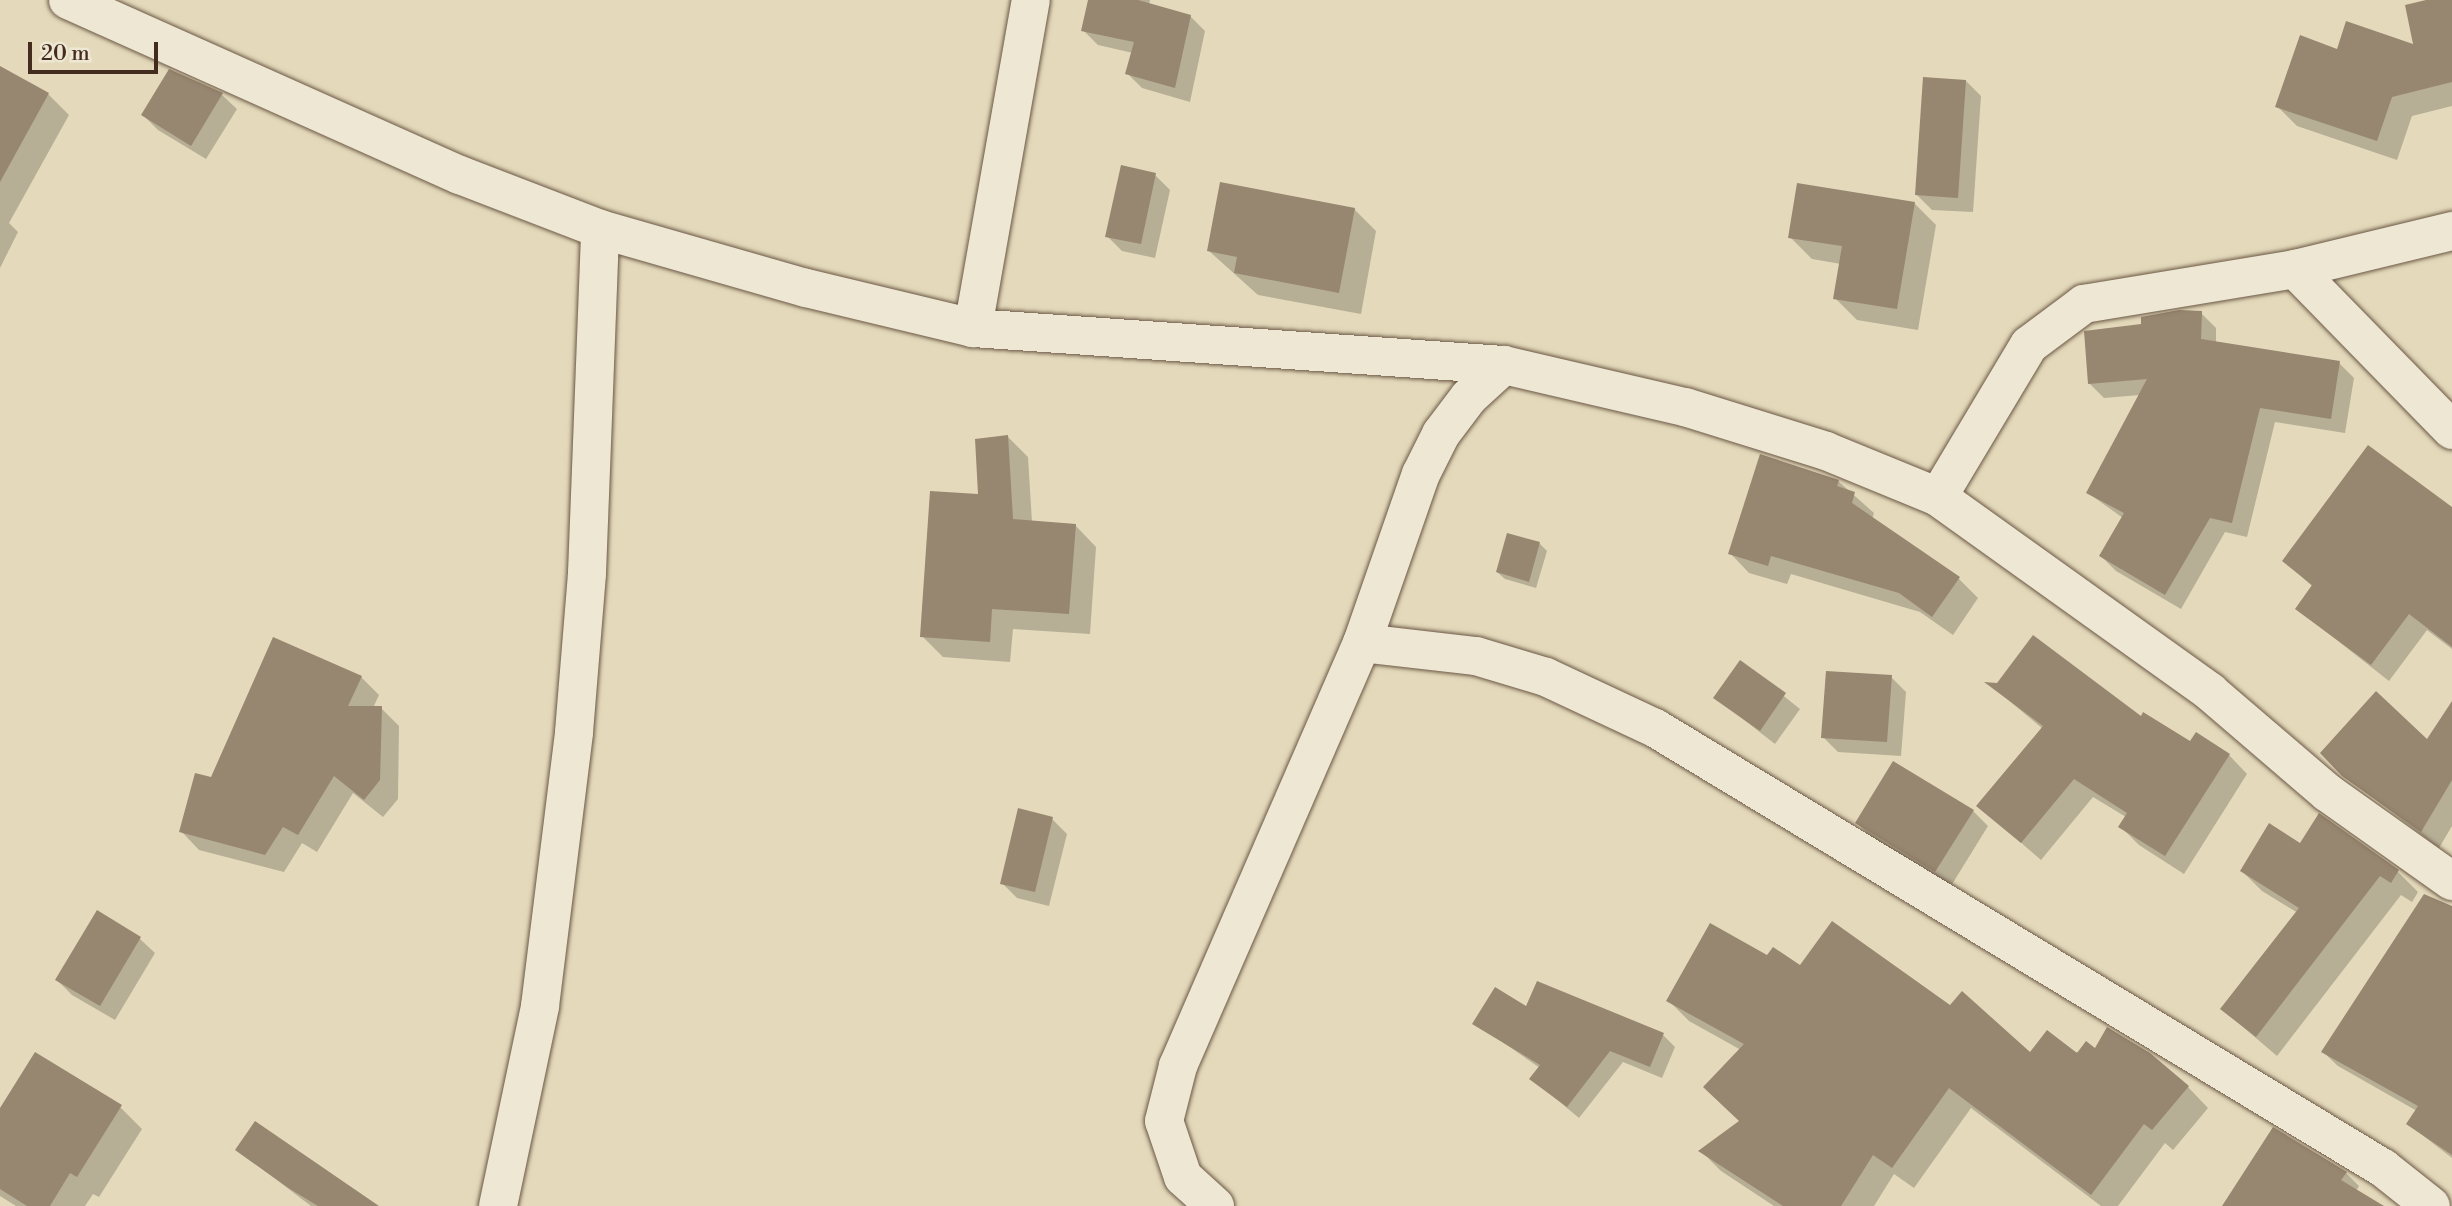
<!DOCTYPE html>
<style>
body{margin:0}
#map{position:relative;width:2452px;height:1206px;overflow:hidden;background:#e4dabb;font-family:"Libre Bodoni",serif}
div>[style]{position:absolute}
.shadow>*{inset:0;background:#0003}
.building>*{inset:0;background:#978670}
.roads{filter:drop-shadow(0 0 2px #6b5745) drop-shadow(0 0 2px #6b5745)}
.minor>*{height:38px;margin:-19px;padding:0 19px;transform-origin:19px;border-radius:19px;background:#ede7d3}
span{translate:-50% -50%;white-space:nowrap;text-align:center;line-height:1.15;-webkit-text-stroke:5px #ede7d3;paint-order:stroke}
.scale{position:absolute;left:28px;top:42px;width:130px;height:32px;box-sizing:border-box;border:4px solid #432b1e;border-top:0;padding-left:9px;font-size:21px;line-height:24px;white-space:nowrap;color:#432b1e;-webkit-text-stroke:5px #ede7d3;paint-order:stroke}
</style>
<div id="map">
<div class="shadow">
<i style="clip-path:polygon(1090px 0,1150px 0,1149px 5px,1190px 16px,1205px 31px,1190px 102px,1142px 88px,1127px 73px,1133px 53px,1098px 45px,1083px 30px)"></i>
<i style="clip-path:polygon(2452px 29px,2452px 106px,2412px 116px,2397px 160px,2297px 126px,2277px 106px,2339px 51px,2415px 46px)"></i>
<i style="clip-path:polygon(0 68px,48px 94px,69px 115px,9px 223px,18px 232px,0 268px)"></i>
<i style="clip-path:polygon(1966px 81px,1981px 96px,1973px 212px,1932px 210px,1917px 195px)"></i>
<i style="clip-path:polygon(222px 95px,237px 109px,206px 159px,158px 130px,143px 115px)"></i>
<i style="clip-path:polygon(1155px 175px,1170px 190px,1155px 258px,1122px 251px,1107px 236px)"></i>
<i style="clip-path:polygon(1914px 203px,1936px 225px,1918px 330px,1857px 320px,1835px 298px,1841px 264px,1812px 259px,1790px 237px)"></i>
<i style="clip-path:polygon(1354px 209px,1376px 231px,1361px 314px,1258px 295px,1209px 251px)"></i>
<i style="clip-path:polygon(2201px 313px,2216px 328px,2216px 343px,2339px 363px,2354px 378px,2345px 433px,2275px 422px,2247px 537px,2225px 532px,2181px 609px,2116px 571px,2101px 556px,2123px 518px,2088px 493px,2140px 395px,2104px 398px,2089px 383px,2143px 325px)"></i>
<i style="clip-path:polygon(1007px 436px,1028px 457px,1032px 522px,1075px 525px,1096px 547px,1090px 634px,1013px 629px,1010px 662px,943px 657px,922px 636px)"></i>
<i style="clip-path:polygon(1838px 481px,1874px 513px,1872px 519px,1959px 579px,1978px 598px,1953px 635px,1920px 612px,1791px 574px,1787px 584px,1749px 573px,1730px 553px)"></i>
<i style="clip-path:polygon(2452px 509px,2452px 649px,2427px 630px,2389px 681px,2297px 609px,2313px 587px,2284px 561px)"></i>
<i style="clip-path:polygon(1509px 535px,1540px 544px,1547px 551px,1536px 588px,1505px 579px,1497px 572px)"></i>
<i style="clip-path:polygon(1741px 662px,1800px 709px,1775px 744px,1716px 698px)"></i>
<i style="clip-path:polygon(361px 677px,379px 695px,373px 708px,381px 708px,399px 726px,398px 799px,383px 817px,353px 793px,317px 852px,302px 843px,284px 872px,199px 850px,181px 831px)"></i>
<i style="clip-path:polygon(1891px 677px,1906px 692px,1901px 756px,1838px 752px,1823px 737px)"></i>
<i style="clip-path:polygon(1989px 684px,2141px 718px,2191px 743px,2229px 755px,2247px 774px,2184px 874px,2139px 845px,2120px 826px,2126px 817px,2093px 797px,2041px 860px,1979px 806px,2043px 729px)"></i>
<i style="clip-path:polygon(2452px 704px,2452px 826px,2439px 848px,2343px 775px,2428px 741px)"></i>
<i style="clip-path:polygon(1973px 811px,1988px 826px,1951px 886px,1872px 838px,1857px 823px)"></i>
<i style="clip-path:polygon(1052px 819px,1067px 834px,1049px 906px,1017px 898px,1002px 883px)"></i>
<i style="clip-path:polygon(2301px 845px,2398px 872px,2418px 892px,2412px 902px,2401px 895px,2277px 1056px,2222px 1009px,2298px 913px,2262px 891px,2242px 871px)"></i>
<i style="clip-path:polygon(2452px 908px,2452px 1158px,2408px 1124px,2417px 1111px,2338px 1066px,2323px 1052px)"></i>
<i style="clip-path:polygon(98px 912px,140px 939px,155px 953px,115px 1020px,72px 995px,57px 980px)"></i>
<i style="clip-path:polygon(1768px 957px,1951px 1008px,2030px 1055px,2095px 1051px,2188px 1087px,2208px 1108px,2173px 1150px,2165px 1143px,2118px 1206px,2101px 1206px,1971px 1108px,1914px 1188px,1894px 1174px,1874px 1206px,1774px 1206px,1721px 1171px,1701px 1151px,1741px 1122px,1741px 1050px,1689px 1021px,1669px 1001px)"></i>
<i style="clip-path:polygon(1527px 1009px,1663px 1035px,1675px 1047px,1662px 1078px,1623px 1062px,1579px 1118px,1532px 1079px,1540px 1068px,1475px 1023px)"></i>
<i style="clip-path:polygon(120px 1107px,142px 1129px,99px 1197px,93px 1194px,85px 1206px,16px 1206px,0 1196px,0 1111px)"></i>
<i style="clip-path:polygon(237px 1150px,376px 1206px,311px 1206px)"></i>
<i style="clip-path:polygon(2346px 1173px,2359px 1186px,2356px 1191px,2380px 1206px,2224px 1206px)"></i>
</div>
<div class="building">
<i style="clip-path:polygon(1088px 0,1138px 0,1191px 15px,1175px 88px,1125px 74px,1134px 42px,1081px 31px)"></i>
<i style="clip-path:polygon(2426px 0,2452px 0,2452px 82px,2392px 97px,2377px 141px,2275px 107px,2300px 35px,2337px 49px,2346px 21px,2413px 44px,2405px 5px)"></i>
<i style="clip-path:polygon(0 66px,49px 93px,0 182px)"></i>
<i style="clip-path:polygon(169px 69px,223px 93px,191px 146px,141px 115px)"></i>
<i style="clip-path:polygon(1923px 77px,1966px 80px,1958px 198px,1915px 195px)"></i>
<i style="clip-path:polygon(1121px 165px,1156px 173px,1141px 244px,1105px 237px)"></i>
<i style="clip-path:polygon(1220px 182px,1355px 208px,1339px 293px,1234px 273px,1237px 257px,1207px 251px)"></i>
<i style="clip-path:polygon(1797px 183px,1915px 202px,1897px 309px,1833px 299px,1842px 246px,1788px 238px)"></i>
<i style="clip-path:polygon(2179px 310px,2202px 311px,2201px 339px,2340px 361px,2331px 419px,2260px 408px,2232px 523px,2210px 518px,2165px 595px,2099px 556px,2124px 513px,2086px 493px,2147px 379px,2088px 384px,2084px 331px,2141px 324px,2141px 317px)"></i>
<i style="clip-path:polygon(1008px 435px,1013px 519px,1076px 524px,1069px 614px,992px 609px,990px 642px,920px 637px,930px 491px,978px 494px,975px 439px)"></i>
<i style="clip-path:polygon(2368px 445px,2452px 507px,2452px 647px,2409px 614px,2371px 665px,2295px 609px,2312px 585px,2282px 561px)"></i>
<i style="clip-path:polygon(1760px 454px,1839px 480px,1837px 486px,1855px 492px,1852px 503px,1960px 577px,1932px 617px,1899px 593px,1771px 556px,1768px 566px,1728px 554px)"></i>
<i style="clip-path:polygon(1507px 533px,1540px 542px,1529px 582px,1496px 572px)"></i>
<i style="clip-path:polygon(2033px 635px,2141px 716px,2143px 712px,2190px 741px,2196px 732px,2230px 754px,2165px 856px,2118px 827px,2127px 813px,2074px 779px,2021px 843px,1976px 806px,2043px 726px,1984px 682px,1997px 683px)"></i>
<i style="clip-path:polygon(273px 637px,362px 676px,348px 706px,382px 706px,380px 780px,364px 800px,334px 776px,298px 835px,283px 827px,265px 855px,179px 832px,195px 773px,211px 777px)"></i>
<i style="clip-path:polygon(1740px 660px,1786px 693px,1760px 731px,1713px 698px)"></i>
<i style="clip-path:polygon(1826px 671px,1892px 675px,1887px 742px,1821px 738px)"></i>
<i style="clip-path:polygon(2376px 691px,2427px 739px,2452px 701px,2452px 780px,2421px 832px,2342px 776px,2320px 753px)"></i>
<i style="clip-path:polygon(1893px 761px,1974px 810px,1935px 872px,1855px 823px)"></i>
<i style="clip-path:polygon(1018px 808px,1053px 817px,1035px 892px,1000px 884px)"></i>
<i style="clip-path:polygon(2319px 813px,2399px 870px,2391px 883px,2380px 876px,2256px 1037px,2220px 1009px,2299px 908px,2240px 871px,2269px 823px,2300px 843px)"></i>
<i style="clip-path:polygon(2424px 894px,2452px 906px,2452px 1155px,2406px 1124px,2418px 1106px,2321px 1052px)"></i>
<i style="clip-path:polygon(97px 910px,141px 937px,100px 1006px,55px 980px)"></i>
<i style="clip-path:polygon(1832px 921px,1950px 1005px,1962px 991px,2030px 1052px,2047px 1030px,2077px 1053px,2086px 1041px,2095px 1048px,2107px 1027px,2150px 1053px,2189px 1086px,2152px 1130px,2144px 1124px,2091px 1195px,1949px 1088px,1892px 1168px,1873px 1155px,1841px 1206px,1783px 1206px,1698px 1151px,1739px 1121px,1703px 1087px,1744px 1044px,1666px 1001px,1710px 923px,1767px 955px,1773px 947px,1800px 965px)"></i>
<i style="clip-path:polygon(1537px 981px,1664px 1033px,1650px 1067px,1610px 1051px,1567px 1107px,1529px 1079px,1540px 1065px,1472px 1024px,1495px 987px,1526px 1006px)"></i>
<i style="clip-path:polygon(35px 1052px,122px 1105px,77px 1177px,70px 1173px,50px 1206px,27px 1206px,0 1189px,0 1108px)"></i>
<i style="clip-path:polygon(255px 1121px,379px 1206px,318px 1206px,290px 1189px,235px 1150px)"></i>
<i style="clip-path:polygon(2273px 1127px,2347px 1172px,2341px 1180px,2384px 1206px,2222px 1206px)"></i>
</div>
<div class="roads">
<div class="minor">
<i style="left:68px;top:0;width:429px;rotate:24.1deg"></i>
<i style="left:460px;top:175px;width:150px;rotate:21.1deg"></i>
<i style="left:600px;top:229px;width:214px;rotate:16deg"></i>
<i style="left:806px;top:288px;width:172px;rotate:13.5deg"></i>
<i style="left:973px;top:328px;width:532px;rotate:3.99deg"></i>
<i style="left:1504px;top:365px;width:186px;rotate:13.1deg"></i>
<i style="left:1685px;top:407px;width:148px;rotate:17.3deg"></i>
<i style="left:1826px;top:451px;width:121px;rotate:22.3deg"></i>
<i style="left:1938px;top:497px;width:335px;rotate:35.6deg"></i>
<i style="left:2210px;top:692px;width:155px;rotate:40.6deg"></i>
<i style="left:2328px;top:793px;width:152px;rotate:35.4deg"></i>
<i style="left:2295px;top:269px;width:225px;rotate:45.7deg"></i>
<i style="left:973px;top:328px;width:333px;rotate:-80deg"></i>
<i style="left:1938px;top:497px;width:177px;rotate:-59.1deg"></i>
<i style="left:2029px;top:345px;width:69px;rotate:-36.7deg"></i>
<i style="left:2084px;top:304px;width:214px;rotate:-9.4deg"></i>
<i style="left:2295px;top:269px;width:162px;rotate:-13.6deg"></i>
<i style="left:1362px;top:643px;width:115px;rotate:6.5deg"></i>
<i style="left:1476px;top:656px;width:73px;rotate:16.7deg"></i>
<i style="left:1546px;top:677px;width:120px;rotate:25.1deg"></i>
<i style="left:1655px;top:728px;width:851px;rotate:31.15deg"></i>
<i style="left:2383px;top:1168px;width:61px;rotate:38.4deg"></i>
<i style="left:498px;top:1206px;width:204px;rotate:-78.1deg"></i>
<i style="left:540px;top:1006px;width:276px;rotate:-82.9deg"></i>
<i style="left:574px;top:732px;width:160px;rotate:-85.3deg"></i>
<i style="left:587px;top:573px;width:344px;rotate:-87.8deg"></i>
<i style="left:1215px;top:1206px;width:43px;rotate:-137.8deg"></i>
<i style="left:1183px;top:1177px;width:59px;rotate:-108.7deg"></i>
<i style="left:1164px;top:1121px;width:57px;rotate:-75.7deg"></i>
<i style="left:1178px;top:1066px;width:461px;rotate:-66.5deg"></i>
<i style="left:1362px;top:643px;width:179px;rotate:-70.8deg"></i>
<i style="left:1421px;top:474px;width:45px;rotate:-63.4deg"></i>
<i style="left:1441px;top:434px;width:46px;rotate:-52.9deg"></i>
<i style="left:1469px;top:397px;width:47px;rotate:-42.4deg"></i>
</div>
</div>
<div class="scale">20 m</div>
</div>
